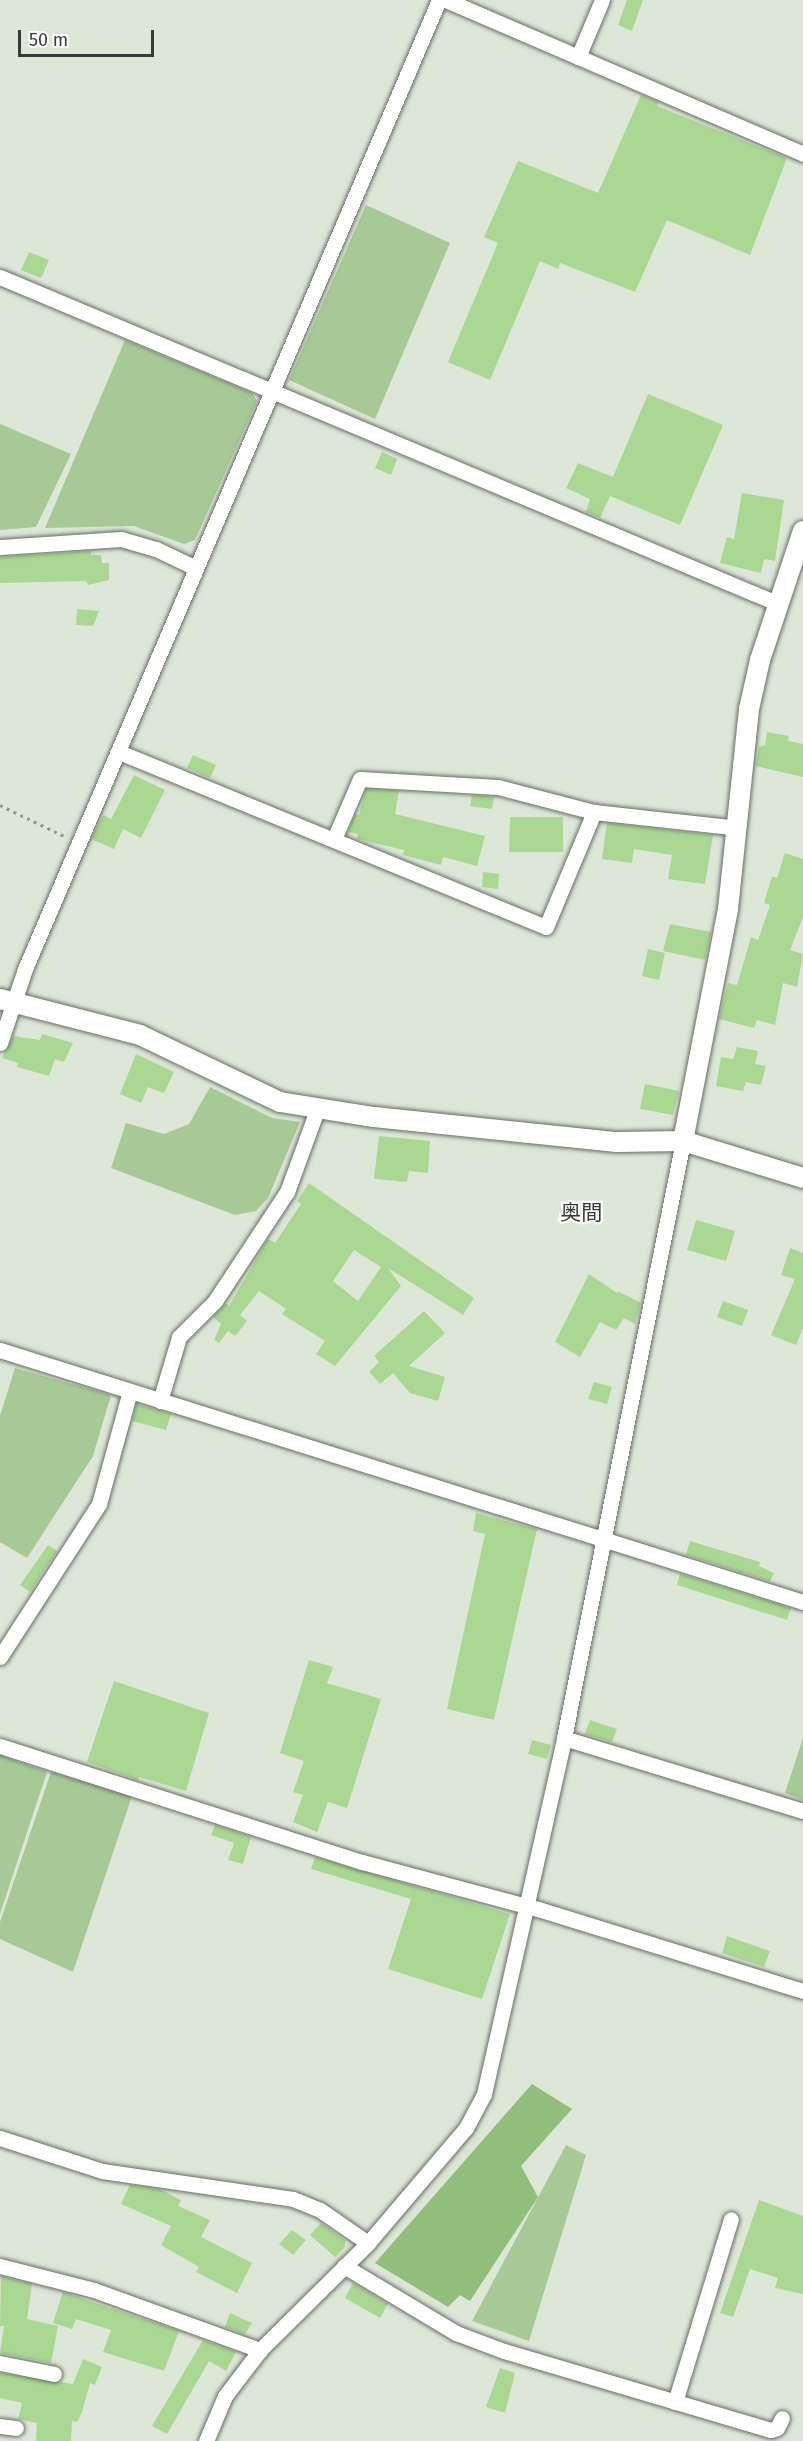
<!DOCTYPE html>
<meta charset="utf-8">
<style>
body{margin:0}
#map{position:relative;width:803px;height:2441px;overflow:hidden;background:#dde7d8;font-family:"Fira Sans","Noto Sans JP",sans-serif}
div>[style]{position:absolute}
.green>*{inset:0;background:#a7c996}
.water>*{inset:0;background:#91be7a}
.building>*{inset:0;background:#aad893}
.path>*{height:3px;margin-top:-1.5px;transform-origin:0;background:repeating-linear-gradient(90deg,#91988d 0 3px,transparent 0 7.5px)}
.roads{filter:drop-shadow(0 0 2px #656e61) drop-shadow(0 0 2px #656e61)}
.minor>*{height:15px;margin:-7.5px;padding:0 7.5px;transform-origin:7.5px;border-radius:7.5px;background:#fff}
.tertiary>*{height:20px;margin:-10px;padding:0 10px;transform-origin:10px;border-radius:10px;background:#fff}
span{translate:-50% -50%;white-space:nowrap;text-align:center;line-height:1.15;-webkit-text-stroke:4.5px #fff;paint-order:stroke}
.quarter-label{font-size:21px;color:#373b35}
.scale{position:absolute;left:18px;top:30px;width:136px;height:27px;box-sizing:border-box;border:3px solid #373b35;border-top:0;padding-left:8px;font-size:18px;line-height:21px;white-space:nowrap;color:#373b35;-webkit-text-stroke:4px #fff;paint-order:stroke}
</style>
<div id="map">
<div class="green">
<i style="clip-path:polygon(366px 205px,450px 243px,375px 419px,289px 380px)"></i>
<i style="clip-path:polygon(125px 340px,252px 393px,257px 401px,195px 540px,184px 544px,134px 526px,45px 528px)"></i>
<i style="clip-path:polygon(0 424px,71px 454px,36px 527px,0 530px)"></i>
<i style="clip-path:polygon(210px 1087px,272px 1118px,300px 1122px,268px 1198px,256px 1211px,235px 1215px,111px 1168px,126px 1123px,164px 1134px,189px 1124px)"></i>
<i style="clip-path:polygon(15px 1368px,111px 1395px,93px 1456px,27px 1558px,0 1542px,0 1416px)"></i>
<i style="clip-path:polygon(803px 1738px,803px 1800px,785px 1793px)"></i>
<i style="clip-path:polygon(0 1755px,47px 1772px,0 1914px)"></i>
<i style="clip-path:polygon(51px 1772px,132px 1796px,73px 1972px,0 1939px,0 1922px)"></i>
<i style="clip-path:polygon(566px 2145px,586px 2155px,529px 2341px,472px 2321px)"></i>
</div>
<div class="water">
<i style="clip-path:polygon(532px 2084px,572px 2109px,521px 2166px,538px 2197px,470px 2301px,460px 2295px,448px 2307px,375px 2263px)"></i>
</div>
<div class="building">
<i style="clip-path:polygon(627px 0,643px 0,632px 31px,618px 25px)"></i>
<i style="clip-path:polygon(641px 95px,659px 102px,657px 106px,787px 158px,750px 255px,667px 220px,635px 292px,560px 263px,558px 269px,540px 261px,490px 380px,448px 362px,498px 243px,484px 237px,518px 161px,598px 193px)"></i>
<i style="clip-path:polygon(29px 252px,49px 260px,41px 278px,21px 270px)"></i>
<i style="clip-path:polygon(648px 394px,723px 425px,680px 525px,610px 496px,600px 518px,586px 512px,590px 499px,566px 488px,578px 463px,613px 477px)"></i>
<i style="clip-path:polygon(382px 452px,397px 459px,391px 475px,375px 468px)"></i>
<i style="clip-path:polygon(742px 493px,784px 500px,775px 561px,764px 559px,761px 573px,720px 563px,727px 537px,734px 539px)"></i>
<i style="clip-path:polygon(91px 551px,91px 555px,101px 555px,102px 563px,109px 563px,109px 580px,88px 585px,86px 581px,0 583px,0 557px)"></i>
<i style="clip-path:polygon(77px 609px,99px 611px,93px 626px,76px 625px)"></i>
<i style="clip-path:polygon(767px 732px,789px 736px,788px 741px,803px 744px,803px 777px,756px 766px,759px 747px,765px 745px)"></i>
<i style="clip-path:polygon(193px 755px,216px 765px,210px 778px,187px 768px)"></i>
<i style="clip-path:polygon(134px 775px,165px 790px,141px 838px,123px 829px,114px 849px,91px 839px,103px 815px,111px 819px)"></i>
<i style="clip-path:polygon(366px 789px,399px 791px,395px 814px,485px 836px,477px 866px,443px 857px,441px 865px,403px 855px,404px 850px,357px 839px,358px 834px,348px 832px,355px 814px,359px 815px)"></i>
<i style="clip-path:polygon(472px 795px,494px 797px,492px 809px,470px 806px)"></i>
<i style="clip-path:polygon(510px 817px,563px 817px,563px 852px,509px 852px)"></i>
<i style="clip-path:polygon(607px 823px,713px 835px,705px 884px,668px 879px,672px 855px,634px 849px,632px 863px,602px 859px)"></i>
<i style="clip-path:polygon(785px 853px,803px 859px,803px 917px,790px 950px,803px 954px,797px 987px,783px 983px,775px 1025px,757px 1020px,754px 1028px,719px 1019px,728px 983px,737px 985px,751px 937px,758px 940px,770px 905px,764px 903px,772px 876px,777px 878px)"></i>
<i style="clip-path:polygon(483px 872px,499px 874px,498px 889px,482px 887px)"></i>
<i style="clip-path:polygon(670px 924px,711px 932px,705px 960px,663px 951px)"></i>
<i style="clip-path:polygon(648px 949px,665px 953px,659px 980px,642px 976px)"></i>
<i style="clip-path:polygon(42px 1034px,73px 1043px,64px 1062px,55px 1059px,49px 1076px,17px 1067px,18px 1063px,2px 1058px,13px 1036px,40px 1040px)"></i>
<i style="clip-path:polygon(737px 1047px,758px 1051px,755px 1064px,766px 1066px,761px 1085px,746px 1082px,743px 1091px,716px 1086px,721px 1057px,733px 1059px)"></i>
<i style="clip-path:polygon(136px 1054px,174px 1072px,164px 1093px,148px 1087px,141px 1103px,120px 1094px)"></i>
<i style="clip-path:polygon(645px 1084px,679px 1091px,673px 1115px,640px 1109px)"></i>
<i style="clip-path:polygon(379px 1136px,430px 1141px,428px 1173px,409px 1171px,407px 1182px,374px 1179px)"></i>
<i style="clip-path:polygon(evenodd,309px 1183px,474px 1298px,463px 1315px,388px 1268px,401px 1286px,335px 1366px,316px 1354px,325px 1341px,282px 1314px,286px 1309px,259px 1291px,240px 1315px,247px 1321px,235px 1336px,228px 1331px,219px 1343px,214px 1340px,221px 1324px,213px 1317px,226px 1303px,229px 1306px,268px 1239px,275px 1243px,301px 1204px,297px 1201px,309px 1183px,354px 1250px,381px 1267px,358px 1301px,333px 1281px,354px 1250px)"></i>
<i style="clip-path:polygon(696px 1220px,735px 1231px,726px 1261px,687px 1250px)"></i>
<i style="clip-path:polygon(790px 1248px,803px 1253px,803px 1328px,796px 1345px,771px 1335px,795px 1279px,781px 1275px)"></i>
<i style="clip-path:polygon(589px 1274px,617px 1293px,618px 1291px,641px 1303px,635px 1324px,624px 1318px,616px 1330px,600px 1322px,580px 1357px,555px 1342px)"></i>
<i style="clip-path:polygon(723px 1301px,748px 1310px,742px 1326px,717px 1317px)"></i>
<i style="clip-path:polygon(424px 1311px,445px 1333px,409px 1366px,445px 1377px,438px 1401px,410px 1393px,393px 1373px,380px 1384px,369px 1372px,379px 1362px,374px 1356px)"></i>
<i style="clip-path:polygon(594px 1382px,612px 1387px,607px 1404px,588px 1399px)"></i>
<i style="clip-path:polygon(137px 1404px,171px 1414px,166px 1430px,132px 1421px)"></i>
<i style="clip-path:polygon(476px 1513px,537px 1529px,494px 1720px,447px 1709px,485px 1534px,473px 1531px)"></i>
<i style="clip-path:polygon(690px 1541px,760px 1562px,759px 1566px,774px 1573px,770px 1581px,686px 1555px)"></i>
<i style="clip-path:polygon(48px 1545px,57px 1551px,30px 1592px,20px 1585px)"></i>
<i style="clip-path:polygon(680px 1574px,791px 1608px,787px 1620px,677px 1585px)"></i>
<i style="clip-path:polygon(309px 1660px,333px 1667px,327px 1683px,381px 1699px,347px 1808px,328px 1802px,317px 1832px,293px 1822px,303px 1795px,293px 1792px,304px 1761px,280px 1753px)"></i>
<i style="clip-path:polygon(114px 1681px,209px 1713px,186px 1791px,139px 1777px,138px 1780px,87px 1762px)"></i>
<i style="clip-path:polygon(590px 1720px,617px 1729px,612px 1742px,585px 1734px)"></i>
<i style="clip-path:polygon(532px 1740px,551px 1745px,547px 1759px,528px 1754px)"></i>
<i style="clip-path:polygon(215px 1825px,251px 1837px,243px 1864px,228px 1860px,234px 1843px,211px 1835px)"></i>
<i style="clip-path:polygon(315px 1857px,510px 1914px,482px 1999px,388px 1969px,411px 1899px,311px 1869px)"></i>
<i style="clip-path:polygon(727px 1936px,770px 1951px,764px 1967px,722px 1953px)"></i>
<i style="clip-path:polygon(130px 2185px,160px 2189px,181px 2200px,178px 2206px,210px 2220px,201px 2237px,252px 2263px,237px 2293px,196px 2272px,199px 2267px,161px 2245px,171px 2226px,121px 2204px)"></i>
<i style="clip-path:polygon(759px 2200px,803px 2216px,803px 2294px,775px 2288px,778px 2278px,750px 2269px,733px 2317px,720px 2313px)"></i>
<i style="clip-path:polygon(321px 2223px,345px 2240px,345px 2247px,335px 2257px,310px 2235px)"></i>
<i style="clip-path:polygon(292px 2230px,306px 2240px,293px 2255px,279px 2244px)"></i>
<i style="clip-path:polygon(1px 2276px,32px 2284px,27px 2319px,58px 2326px,51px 2363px,0 2353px,4px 2326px,0 2326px)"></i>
<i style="clip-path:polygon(353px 2283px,388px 2304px,380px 2318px,345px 2298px)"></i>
<i style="clip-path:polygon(63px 2292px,179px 2331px,164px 2371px,103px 2352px,111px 2330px,76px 2319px,72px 2329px,53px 2323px)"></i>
<i style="clip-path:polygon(230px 2313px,252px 2323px,245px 2334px,225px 2327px)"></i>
<i style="clip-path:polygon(203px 2340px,236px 2352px,226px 2371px,209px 2361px,167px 2434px,152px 2426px)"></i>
<i style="clip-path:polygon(83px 2359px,102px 2367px,95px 2385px,90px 2383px,82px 2412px,77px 2422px,72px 2421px,71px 2441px,36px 2441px,37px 2423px,18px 2419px,22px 2403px,0 2398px,0 2373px,73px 2384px)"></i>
<i style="clip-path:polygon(500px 2368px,515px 2373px,505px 2413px,486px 2407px)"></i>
</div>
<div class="path">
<i style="left:0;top:805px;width:71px;rotate:25.8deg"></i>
</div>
<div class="roads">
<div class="minor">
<i style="left:446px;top:0;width:389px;rotate:23.3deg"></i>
<i style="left:578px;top:57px;width:62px;rotate:-67.2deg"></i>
<i style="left:0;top:277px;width:845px;rotate:22.77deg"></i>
<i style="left:0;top:547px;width:121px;rotate:-3.8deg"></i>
<i style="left:121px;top:539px;width:36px;rotate:16deg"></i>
<i style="left:156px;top:549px;width:44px;rotate:25.4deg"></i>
<i style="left:119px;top:752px;width:461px;rotate:22.3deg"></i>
<i style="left:546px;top:927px;width:125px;rotate:-67.3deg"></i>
<i style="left:594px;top:812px;width:145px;rotate:6.3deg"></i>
<i style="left:334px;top:839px;width:65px;rotate:-66.6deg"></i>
<i style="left:360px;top:779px;width:138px;rotate:3.3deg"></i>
<i style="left:498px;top:787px;width:99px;rotate:14.6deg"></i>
<i style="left:0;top:1043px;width:78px;rotate:-71.3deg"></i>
<i style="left:25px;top:969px;width:1054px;rotate:-66.87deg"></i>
<i style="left:0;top:1350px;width:842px;rotate:17.42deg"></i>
<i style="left:160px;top:1401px;width:67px;rotate:-73.5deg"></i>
<i style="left:179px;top:1337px;width:51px;rotate:-45deg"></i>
<i style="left:215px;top:1301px;width:131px;rotate:-56.6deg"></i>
<i style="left:287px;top:1192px;width:87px;rotate:-69.9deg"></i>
<i style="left:0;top:1657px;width:182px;rotate:-57.1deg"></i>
<i style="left:99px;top:1504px;width:117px;rotate:-74.7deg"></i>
<i style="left:564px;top:1738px;width:250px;rotate:17deg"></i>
<i style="left:0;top:1746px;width:380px;rotate:17.8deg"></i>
<i style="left:362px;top:1862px;width:182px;rotate:15deg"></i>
<i style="left:538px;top:1909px;width:277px;rotate:17.2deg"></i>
<i style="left:0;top:2138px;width:107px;rotate:17.9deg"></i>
<i style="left:102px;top:2171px;width:193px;rotate:8.3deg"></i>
<i style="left:293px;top:2199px;width:29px;rotate:22deg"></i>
<i style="left:320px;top:2210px;width:58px;rotate:34.5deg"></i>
<i style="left:0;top:2266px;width:97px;rotate:14.3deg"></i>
<i style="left:94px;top:2290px;width:177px;rotate:19.9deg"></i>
<i style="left:344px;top:2266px;width:131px;rotate:30.9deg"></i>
<i style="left:456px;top:2333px;width:51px;rotate:20.6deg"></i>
<i style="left:504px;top:2351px;width:278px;rotate:16.5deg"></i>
<i style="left:771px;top:2430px;width:6px;rotate:-18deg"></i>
<i style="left:777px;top:2428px;width:11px;rotate:-63deg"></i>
<i style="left:0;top:2363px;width:55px;rotate:11.5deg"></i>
<i style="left:675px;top:2402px;width:191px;rotate:-73deg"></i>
<i style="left:0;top:2426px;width:16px;rotate:7deg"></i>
<i style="left:206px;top:2441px;width:49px;rotate:-67.1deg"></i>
<i style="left:225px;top:2396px;width:58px;rotate:-52.7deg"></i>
<i style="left:260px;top:2350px;width:152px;rotate:-44.7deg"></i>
<i style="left:368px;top:2243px;width:151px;rotate:-49.6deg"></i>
<i style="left:466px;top:2128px;width:38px;rotate:-62deg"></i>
<i style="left:484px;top:2094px;width:365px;rotate:-77.3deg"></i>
<i style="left:564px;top:1738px;width:609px;rotate:-78.73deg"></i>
</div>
<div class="tertiary">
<i style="left:0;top:999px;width:145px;rotate:14.4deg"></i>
<i style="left:140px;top:1035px;width:155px;rotate:25.6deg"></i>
<i style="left:280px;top:1102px;width:95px;rotate:9.1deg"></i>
<i style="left:374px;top:1117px;width:244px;rotate:5.9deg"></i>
<i style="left:617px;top:1142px;width:66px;rotate:-0.9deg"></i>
<i style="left:683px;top:1141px;width:126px;rotate:17.1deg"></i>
<i style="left:683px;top:1141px;width:236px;rotate:-79deg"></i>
<i style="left:728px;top:909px;width:201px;rotate:-84deg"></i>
<i style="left:749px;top:709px;width:50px;rotate:-77.3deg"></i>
<i style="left:760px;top:660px;width:136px;rotate:-71.6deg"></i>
</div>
</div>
<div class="quarter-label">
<span style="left:581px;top:1213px">奥間</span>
</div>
<div class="scale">50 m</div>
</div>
